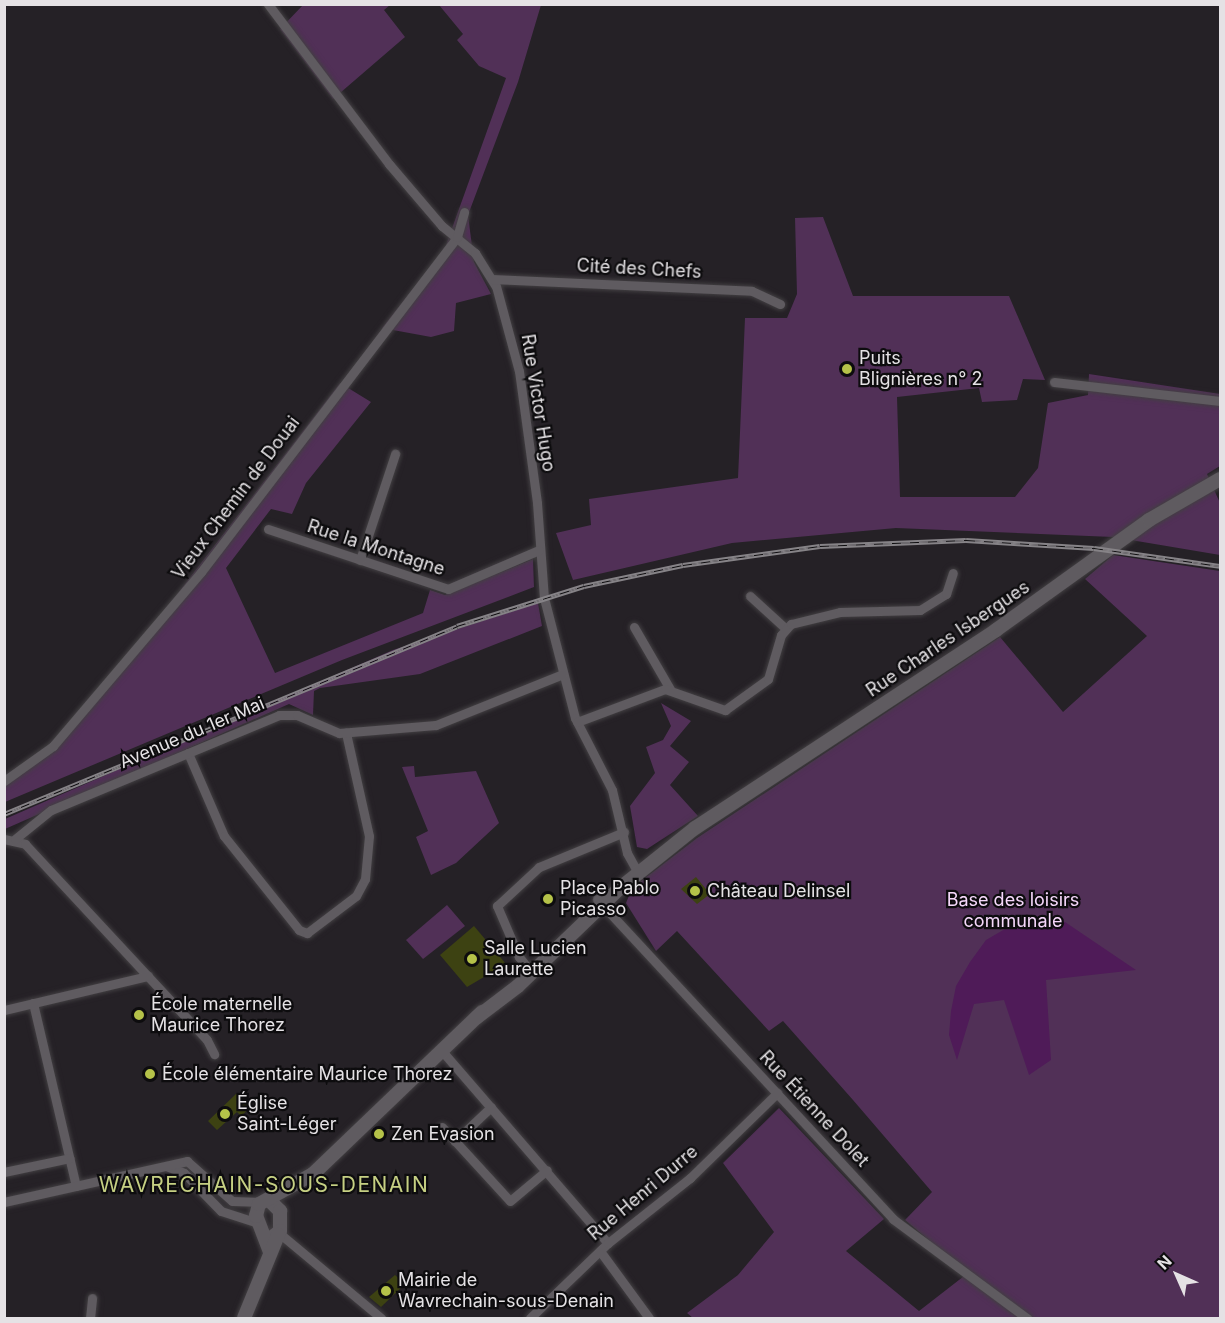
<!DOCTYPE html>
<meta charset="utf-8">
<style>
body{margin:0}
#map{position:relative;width:1225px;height:1323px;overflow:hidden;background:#252126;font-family:Inter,sans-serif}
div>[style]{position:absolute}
.green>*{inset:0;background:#513057}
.water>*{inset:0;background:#4f1b58}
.building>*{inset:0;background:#3d4212}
.roads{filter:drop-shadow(0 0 2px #423f42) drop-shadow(0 0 2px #423f42)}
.minor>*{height:9px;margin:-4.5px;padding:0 4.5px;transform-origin:4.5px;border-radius:4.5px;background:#5f5b60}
.secondary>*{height:14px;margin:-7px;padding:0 7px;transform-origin:7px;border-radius:7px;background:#5f5b60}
.rail>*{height:5px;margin-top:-2.5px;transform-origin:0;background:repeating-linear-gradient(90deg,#0d0c0e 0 9px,#868387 0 18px);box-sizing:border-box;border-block:2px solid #868387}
.dots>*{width:16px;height:16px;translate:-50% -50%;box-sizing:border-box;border:3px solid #0d0c0e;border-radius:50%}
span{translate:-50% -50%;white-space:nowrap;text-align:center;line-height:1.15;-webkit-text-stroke:4.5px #0d0c0e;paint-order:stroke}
.street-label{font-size:18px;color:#e5e2e5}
.poi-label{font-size:18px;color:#e5e2e5}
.left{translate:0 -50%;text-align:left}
.park-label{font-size:18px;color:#f6d8fb}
.quarter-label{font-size:21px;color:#c6d083;letter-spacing:1.5px}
.frame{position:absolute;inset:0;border:6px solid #e5e2e5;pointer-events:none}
.north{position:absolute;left:1147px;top:1245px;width:60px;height:60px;-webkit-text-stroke:4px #0d0c0e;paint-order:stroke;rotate:315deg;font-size:16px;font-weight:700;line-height:24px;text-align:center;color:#e5e2e5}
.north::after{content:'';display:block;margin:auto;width:21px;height:27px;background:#e5e2e5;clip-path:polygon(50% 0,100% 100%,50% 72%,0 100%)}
</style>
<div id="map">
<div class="green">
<i style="clip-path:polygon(303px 5px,390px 5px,384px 10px,405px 37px,333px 99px,280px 29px)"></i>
<i style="clip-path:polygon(439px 5px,541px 5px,518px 82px,468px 215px,474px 262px,491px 294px,456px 303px,454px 331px,431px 337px,382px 328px,445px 248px,506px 78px,479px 66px,457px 40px,463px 34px)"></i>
<i style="clip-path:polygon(823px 217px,853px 296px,1009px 296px,1045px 380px,1023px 379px,1017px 400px,982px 402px,979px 388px,897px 397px,900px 497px,1015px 497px,1038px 468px,1048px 403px,1088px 395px,1089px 374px,1220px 394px,1220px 466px,1207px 474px,1220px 503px,1220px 555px,1113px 537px,896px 528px,732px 543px,573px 580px,556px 533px,591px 525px,589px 499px,738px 478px,745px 318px,787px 318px,797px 294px,795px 218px)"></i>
<i style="clip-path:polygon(340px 383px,371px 402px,306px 483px,292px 514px,271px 509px,226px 568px,275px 673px,423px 613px,430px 590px,445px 595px,533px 559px,534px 587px,342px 660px,5px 802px,4px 777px,54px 742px,168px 606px)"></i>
<i style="clip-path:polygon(1113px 555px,1220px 571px,1220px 1318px,693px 1318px,687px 1313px,738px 1275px,774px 1232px,723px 1163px,779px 1108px,884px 1219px,846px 1251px,919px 1311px,968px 1273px,905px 1220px,932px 1192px,853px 1100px,783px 1021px,769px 1031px,677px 931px,656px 951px,626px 903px,632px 888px,697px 838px,1000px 637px,1063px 712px,1147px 636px,1085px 579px)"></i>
<i style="clip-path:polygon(538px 603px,542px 626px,420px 674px,320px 688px,314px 691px,313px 715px,289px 704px,5px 829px,5px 819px,393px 650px)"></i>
<i style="clip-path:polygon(661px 703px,691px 721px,670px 746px,689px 762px,670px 785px,698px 816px,647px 849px,637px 847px,630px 806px,655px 773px,646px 747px,663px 740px,671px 726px)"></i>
<i style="clip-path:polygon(414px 766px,415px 777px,476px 771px,499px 823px,456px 863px,431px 875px,416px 837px,428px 831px,402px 767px)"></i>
<i style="clip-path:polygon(447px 905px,465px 926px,423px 959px,406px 940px)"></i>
</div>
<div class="water">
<i style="clip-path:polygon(1043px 921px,1065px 922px,1136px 970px,1046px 980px,1051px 1060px,1029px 1075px,1004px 1000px,974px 1004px,957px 1060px,949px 1035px,951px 1011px,956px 986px,970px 962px,986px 940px,1005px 929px)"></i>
</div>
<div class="building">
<i style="clip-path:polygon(696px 877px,710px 894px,697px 904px,681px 889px)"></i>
<i style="clip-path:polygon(474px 926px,506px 964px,467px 987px,440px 955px)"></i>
<i style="clip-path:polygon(237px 1093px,251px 1107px,241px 1116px,237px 1112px,217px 1130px,208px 1121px)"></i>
<i style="clip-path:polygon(395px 1275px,405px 1284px,381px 1307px,369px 1297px)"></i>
</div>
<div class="roads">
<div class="minor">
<i style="left:268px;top:4px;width:201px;rotate:52.9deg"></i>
<i style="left:389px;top:164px;width:82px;rotate:49.5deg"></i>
<i style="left:442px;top:226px;width:43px;rotate:39.3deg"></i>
<i style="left:475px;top:253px;width:39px;rotate:58deg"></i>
<i style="left:496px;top:286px;width:88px;rotate:74.9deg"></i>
<i style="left:519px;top:371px;width:133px;rotate:82.2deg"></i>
<i style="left:537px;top:503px;width:95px;rotate:85.8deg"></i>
<i style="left:544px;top:598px;width:124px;rotate:75.5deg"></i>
<i style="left:575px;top:718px;width:81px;rotate:62.8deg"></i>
<i style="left:612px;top:790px;width:65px;rotate:76.6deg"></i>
<i style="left:627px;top:853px;width:23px;rotate:61deg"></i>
<i style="left:492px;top:279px;width:260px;rotate:2.6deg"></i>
<i style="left:752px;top:291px;width:31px;rotate:25deg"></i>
<i style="left:1054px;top:382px;width:167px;rotate:6.5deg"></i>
<i style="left:268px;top:529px;width:190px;rotate:18.4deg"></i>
<i style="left:448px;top:589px;width:99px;rotate:-23.2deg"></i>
<i style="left:360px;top:560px;width:112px;rotate:-71.7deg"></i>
<i style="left:750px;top:596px;width:47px;rotate:42.4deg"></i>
<i style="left:634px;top:627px;width:72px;rotate:59.9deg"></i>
<i style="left:577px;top:722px;width:94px;rotate:-20.6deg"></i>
<i style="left:665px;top:689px;width:64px;rotate:19.3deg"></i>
<i style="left:725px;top:710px;width:53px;rotate:-35.8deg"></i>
<i style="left:768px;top:679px;width:46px;rotate:-73.5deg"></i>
<i style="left:781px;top:635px;width:15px;rotate:-48deg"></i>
<i style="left:791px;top:624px;width:50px;rotate:-13.8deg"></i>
<i style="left:840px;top:612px;width:80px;rotate:-1.4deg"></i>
<i style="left:920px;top:610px;width:31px;rotate:-32deg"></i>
<i style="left:946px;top:594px;width:22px;rotate:-72deg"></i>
<i style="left:188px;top:753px;width:90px;rotate:66.6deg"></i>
<i style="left:224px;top:836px;width:120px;rotate:51.4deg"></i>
<i style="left:299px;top:930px;width:9px;rotate:21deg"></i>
<i style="left:307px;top:933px;width:61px;rotate:-37.1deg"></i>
<i style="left:356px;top:896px;width:19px;rotate:-62deg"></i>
<i style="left:365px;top:879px;width:43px;rotate:-84.7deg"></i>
<i style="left:369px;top:836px;width:106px;rotate:-102.6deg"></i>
<i style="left:4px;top:781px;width:60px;rotate:-35.5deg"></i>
<i style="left:53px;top:746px;width:228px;rotate:-49.6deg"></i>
<i style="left:201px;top:572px;width:422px;rotate:-52.6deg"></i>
<i style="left:457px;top:237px;width:26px;rotate:-74deg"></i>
<i style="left:4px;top:839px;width:22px;rotate:13deg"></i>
<i style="left:25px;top:844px;width:267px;rotate:47.1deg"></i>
<i style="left:207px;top:1040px;width:16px;rotate:63deg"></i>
<i style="left:15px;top:839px;width:46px;rotate:-38.9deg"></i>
<i style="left:51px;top:810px;width:247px;rotate:-22.6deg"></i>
<i style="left:279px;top:715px;width:18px"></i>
<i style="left:297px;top:715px;width:46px;rotate:23.2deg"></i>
<i style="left:339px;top:733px;width:97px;rotate:-4.7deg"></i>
<i style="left:436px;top:725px;width:137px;rotate:-21.9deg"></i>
<i style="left:597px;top:899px;width:436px;rotate:47.2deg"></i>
<i style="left:893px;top:1219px;width:167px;rotate:36.5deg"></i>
<i style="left:532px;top:973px;width:21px;rotate:-129deg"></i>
<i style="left:519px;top:957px;width:56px;rotate:-113.3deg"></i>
<i style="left:497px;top:906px;width:57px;rotate:-42.9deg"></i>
<i style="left:539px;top:867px;width:92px;rotate:-22.4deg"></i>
<i style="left:33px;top:1003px;width:188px;rotate:76.8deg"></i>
<i style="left:4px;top:1010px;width:148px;rotate:-13.3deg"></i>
<i style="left:442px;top:1051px;width:254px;rotate:49.2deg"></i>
<i style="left:491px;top:1107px;width:50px;rotate:136.6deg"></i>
<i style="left:455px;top:1141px;width:81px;rotate:47.5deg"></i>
<i style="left:510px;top:1201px;width:48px;rotate:-40deg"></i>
<i style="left:442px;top:1127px;width:19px;rotate:47deg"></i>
<i style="left:166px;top:1166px;width:19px;rotate:21deg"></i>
<i style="left:184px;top:1173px;width:53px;rotate:45.8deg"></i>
<i style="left:221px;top:1211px;width:39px;rotate:18deg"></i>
<i style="left:4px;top:1172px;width:67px;rotate:-12deg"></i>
<i style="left:4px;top:1202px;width:188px;rotate:-12.6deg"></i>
<i style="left:187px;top:1161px;width:60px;rotate:41.6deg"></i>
<i style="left:232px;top:1201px;width:30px;rotate:2deg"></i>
<i style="left:279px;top:1233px;width:133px;rotate:39.8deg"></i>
<i style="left:600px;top:1251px;width:83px;rotate:53.8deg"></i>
<i style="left:90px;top:1318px;width:20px;rotate:-84deg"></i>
<i style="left:530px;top:1318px;width:108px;rotate:-43.9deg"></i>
<i style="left:608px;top:1243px;width:105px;rotate:-38.4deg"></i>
<i style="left:690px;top:1178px;width:122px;rotate:-44.3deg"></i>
</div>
<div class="secondary">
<i style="left:476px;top:1018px;width:53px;rotate:-37.3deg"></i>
<i style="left:518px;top:986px;width:141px;rotate:-43.9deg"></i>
<i style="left:620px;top:888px;width:96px;rotate:-38.7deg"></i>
<i style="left:695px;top:828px;width:360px;rotate:-33.3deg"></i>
<i style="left:996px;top:630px;width:188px;rotate:-35.7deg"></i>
<i style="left:1149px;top:520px;width:82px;rotate:-30deg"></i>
<i style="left:269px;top:1200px;width:16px;rotate:45deg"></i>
<i style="left:280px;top:1211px;width:20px;rotate:90deg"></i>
<i style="left:280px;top:1231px;width:11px;rotate:142deg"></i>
<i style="left:270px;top:1252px;width:39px;rotate:-111deg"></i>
<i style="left:256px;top:1216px;width:12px;rotate:-76deg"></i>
<i style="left:259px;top:1204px;width:62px;rotate:-29.1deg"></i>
<i style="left:313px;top:1174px;width:234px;rotate:-43.8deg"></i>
<i style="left:244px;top:1318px;width:90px;rotate:-67.7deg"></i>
</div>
</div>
<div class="rail">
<i style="left:4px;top:814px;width:490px;rotate:-22.5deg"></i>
<i style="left:457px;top:626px;width:133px;rotate:-17.5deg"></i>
<i style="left:584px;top:586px;width:101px;rotate:-12deg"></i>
<i style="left:683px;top:565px;width:138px;rotate:-7.9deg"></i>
<i style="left:820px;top:546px;width:146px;rotate:-2.4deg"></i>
<i style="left:966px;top:540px;width:128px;rotate:3.6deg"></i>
<i style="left:1094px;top:548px;width:127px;rotate:8.1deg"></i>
</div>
<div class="dots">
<i style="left:847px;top:369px;background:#b5c249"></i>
<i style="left:695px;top:891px;background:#b5c249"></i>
<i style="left:548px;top:899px;background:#b5c249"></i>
<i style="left:472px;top:959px;background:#b5c249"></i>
<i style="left:139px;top:1015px;background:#b5c249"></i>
<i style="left:150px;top:1074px;background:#b5c249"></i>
<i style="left:225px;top:1114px;background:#b5c249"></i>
<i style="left:379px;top:1134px;background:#b5c249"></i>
<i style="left:386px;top:1291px;background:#b5c249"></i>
</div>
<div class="street-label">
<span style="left:639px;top:269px;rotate:3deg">Cité des Chefs</span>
<span style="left:538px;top:403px;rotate:81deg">Rue Victor Hugo</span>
<span style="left:236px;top:498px;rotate:-53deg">Vieux Chemin de Douai</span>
<span style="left:376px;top:548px;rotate:18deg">Rue la Montagne</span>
<span style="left:948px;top:639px;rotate:-34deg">Rue Charles Isbergues</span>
<span style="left:192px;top:733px;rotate:-23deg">Avenue du 1er Mai</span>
<span style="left:814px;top:1109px;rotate:47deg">Rue Étienne Dolet</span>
<span style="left:643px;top:1193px;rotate:-40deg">Rue Henri Durre</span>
</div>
<div class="poi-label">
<span class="left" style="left:859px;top:369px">Puits<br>Blignières n° 2</span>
<span class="left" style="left:560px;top:899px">Place Pablo<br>Picasso</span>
<span class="left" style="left:707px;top:891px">Château Delinsel</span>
<span class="left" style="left:484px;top:959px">Salle Lucien<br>Laurette</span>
<span class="left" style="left:151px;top:1015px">École maternelle<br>Maurice Thorez</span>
<span class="left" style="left:162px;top:1074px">École élémentaire Maurice Thorez</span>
<span class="left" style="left:237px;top:1114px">Église<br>Saint-Léger</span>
<span class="left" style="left:391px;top:1134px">Zen Evasion</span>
<span class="left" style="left:398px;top:1291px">Mairie de<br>Wavrechain-sous-Denain</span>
</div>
<div class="park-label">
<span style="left:1013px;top:911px">Base des loisirs<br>communale</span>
</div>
<div class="quarter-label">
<span style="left:264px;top:1185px">WAVRECHAIN-SOUS-DENAIN</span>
</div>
<div class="frame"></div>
<div class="north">N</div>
</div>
